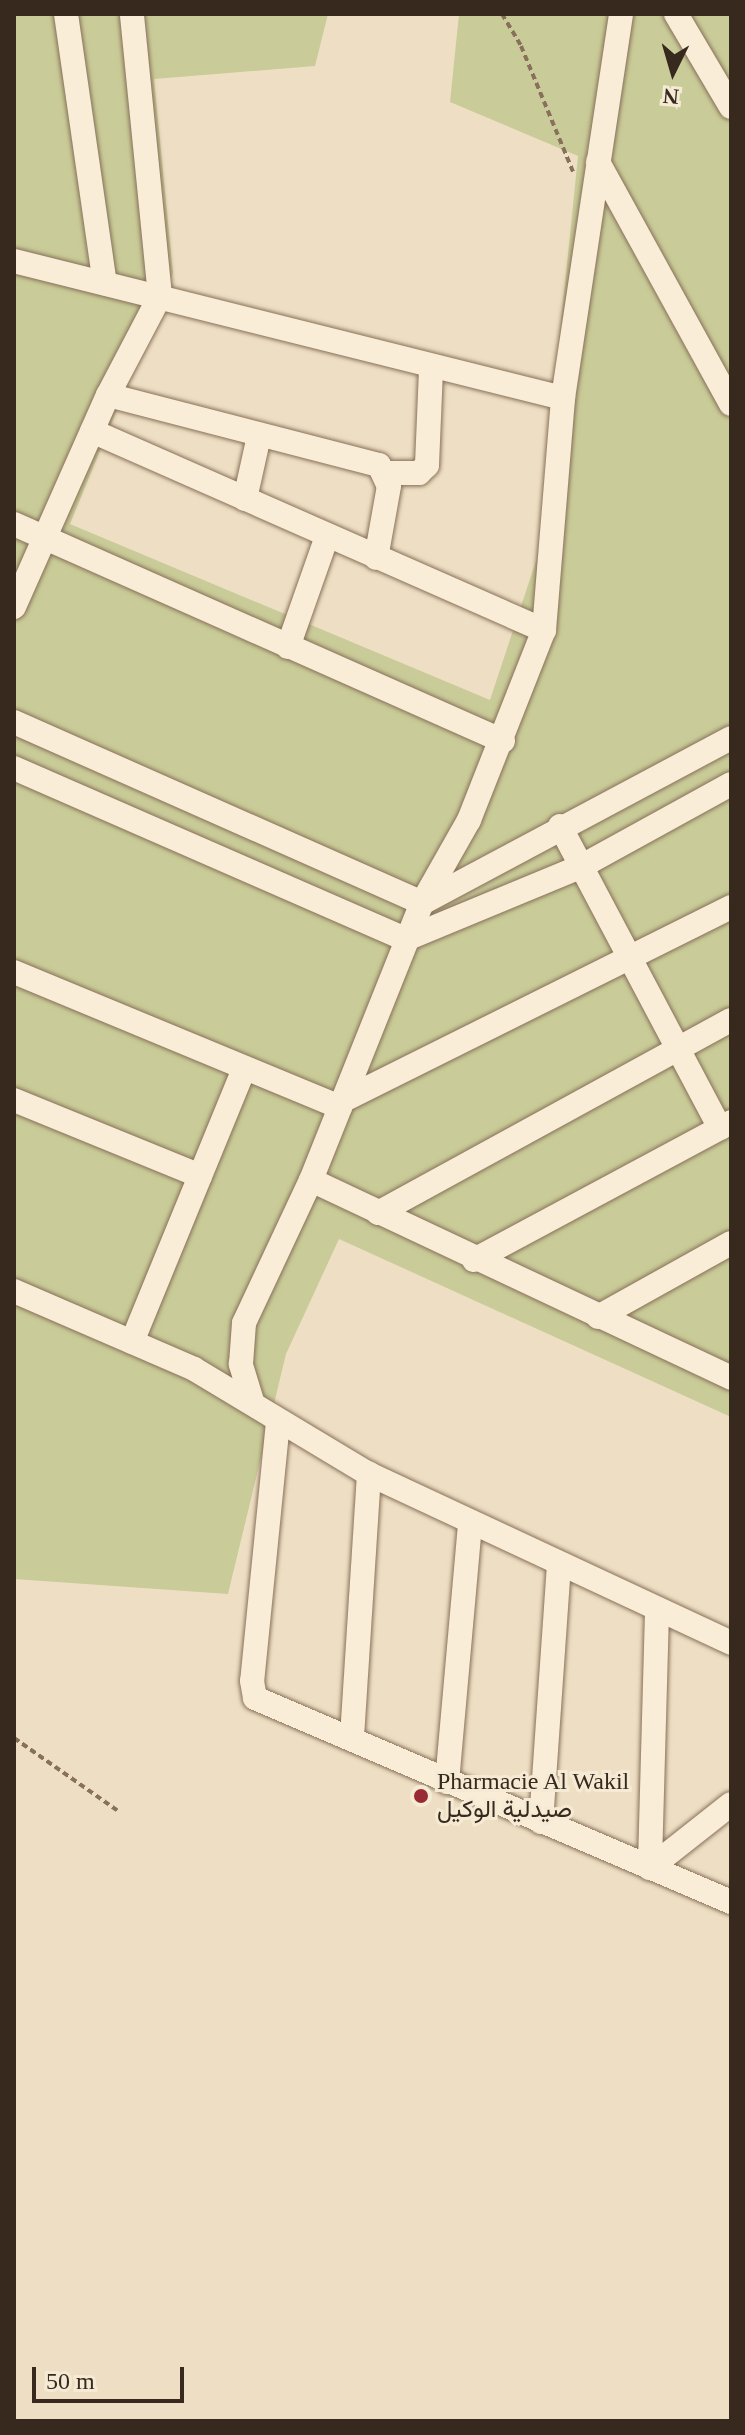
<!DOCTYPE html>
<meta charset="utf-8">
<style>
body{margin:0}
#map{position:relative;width:745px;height:2435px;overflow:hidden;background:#eedfc4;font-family:"Times New Roman",Vazirmatn,serif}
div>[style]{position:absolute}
.green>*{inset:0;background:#c9cc98}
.path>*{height:4px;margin-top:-2px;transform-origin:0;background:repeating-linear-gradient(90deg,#88705a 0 6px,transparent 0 10px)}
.roads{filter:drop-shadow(0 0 2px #88705a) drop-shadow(0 0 2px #88705a)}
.street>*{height:24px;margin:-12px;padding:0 12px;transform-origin:12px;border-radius:12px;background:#f9edd7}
.dots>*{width:22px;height:22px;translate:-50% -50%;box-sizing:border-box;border:4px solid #f5ead3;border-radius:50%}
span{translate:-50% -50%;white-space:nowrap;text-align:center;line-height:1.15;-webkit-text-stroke:6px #f5ead3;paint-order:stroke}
.poi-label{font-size:24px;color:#38291e}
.left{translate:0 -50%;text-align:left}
.frame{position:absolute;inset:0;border:16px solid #38291e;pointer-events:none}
.north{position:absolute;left:633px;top:32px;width:80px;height:80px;-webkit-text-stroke:6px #f5ead3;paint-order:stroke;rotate:185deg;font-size:22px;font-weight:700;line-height:32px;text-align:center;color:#38291e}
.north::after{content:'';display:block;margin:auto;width:28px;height:36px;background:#38291e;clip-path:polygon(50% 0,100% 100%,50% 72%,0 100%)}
.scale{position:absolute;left:32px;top:2367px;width:152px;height:36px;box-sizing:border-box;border:4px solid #38291e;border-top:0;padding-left:10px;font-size:24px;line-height:28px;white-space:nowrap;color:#38291e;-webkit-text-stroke:6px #f5ead3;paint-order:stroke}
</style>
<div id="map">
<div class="green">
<i style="clip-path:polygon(14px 14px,328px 14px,315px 66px,154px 79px,173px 273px,70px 524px,490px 700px,537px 558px,578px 156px,450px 102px,459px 14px,731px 14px,731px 1417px,339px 1239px,286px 1354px,228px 1594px,14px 1579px)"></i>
</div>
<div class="path">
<i style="left:502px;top:14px;width:37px;rotate:59deg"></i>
<i style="left:521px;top:46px;width:139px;rotate:67.5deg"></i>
<i style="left:14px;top:1738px;width:126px;rotate:35deg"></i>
</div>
<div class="roads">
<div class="street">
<i style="left:66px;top:14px;width:272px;rotate:81.8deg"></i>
<i style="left:676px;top:14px;width:108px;rotate:59.4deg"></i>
<i style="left:598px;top:162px;width:276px;rotate:61.2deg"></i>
<i style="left:14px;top:261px;width:566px;rotate:14.01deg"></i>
<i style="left:108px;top:395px;width:280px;rotate:14.5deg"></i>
<i style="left:379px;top:465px;width:23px;rotate:65deg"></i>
<i style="left:389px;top:486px;width:73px;rotate:100.2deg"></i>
<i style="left:92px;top:431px;width:494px;rotate:23.8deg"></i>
<i style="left:386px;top:473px;width:33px"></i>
<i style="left:419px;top:473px;width:11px;rotate:-45deg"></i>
<i style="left:427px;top:465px;width:97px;rotate:-87.6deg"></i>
<i style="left:245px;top:499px;width:65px;rotate:-77.5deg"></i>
<i style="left:14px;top:524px;width:535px;rotate:23.93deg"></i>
<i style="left:14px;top:607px;width:232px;rotate:-66.1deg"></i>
<i style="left:108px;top:395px;width:112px;rotate:-62.3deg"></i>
<i style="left:160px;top:296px;width:283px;rotate:-95.7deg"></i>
<i style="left:288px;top:647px;width:118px;rotate:-70.6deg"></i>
<i style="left:14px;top:722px;width:446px;rotate:23.9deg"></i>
<i style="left:422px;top:903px;width:350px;rotate:-28.1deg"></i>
<i style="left:14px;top:768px;width:428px;rotate:23.6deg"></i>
<i style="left:406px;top:939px;width:191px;rotate:-22.5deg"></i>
<i style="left:582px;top:866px;width:170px;rotate:-28.8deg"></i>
<i style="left:560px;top:826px;width:342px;rotate:62.1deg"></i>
<i style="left:14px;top:972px;width:353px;rotate:22.5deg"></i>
<i style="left:14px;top:1100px;width:201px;rotate:22.2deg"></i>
<i style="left:342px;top:1101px;width:435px;rotate:-26.5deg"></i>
<i style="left:311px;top:1180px;width:464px;rotate:25.2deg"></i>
<i style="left:378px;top:1213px;width:402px;rotate:-28.7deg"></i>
<i style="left:474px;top:1260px;width:292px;rotate:-28.2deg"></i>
<i style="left:14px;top:1291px;width:196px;rotate:23.4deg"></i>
<i style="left:194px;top:1369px;width:204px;rotate:31deg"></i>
<i style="left:369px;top:1474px;width:400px;rotate:25deg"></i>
<i style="left:598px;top:1317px;width:152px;rotate:-29.1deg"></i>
<i style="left:132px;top:1342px;width:293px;rotate:-67.7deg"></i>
<i style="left:252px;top:1401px;width:39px;rotate:-107deg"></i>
<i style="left:241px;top:1364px;width:41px;rotate:-85.8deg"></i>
<i style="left:244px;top:1323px;width:158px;rotate:-64.9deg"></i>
<i style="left:311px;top:1180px;width:298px;rotate:-68.2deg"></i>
<i style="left:422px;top:903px;width:95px;rotate:-60.5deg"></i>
<i style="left:469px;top:820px;width:204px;rotate:-68.5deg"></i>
<i style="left:544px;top:630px;width:233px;rotate:-85.3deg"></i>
<i style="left:563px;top:398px;width:388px;rotate:-81.4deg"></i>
<i style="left:278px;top:1422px;width:260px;rotate:95.7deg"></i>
<i style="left:252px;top:1681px;width:17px;rotate:80deg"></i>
<i style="left:255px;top:1698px;width:518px;rotate:23.2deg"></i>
<i style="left:657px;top:1612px;width:256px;rotate:91.6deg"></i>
<i style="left:650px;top:1868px;width:103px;rotate:-38.3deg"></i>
<i style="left:352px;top:1737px;width:264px;rotate:-86.3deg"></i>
<i style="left:447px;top:1782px;width:260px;rotate:-84.9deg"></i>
<i style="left:541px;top:1822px;width:258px;rotate:-86deg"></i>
</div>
</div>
<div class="dots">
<i style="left:421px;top:1796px;background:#972a32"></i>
</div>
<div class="poi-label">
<span class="left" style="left:437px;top:1796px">Pharmacie Al Wakil<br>صيدلية الوكيل</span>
</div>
<div class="frame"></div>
<div class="north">N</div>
<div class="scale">50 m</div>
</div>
